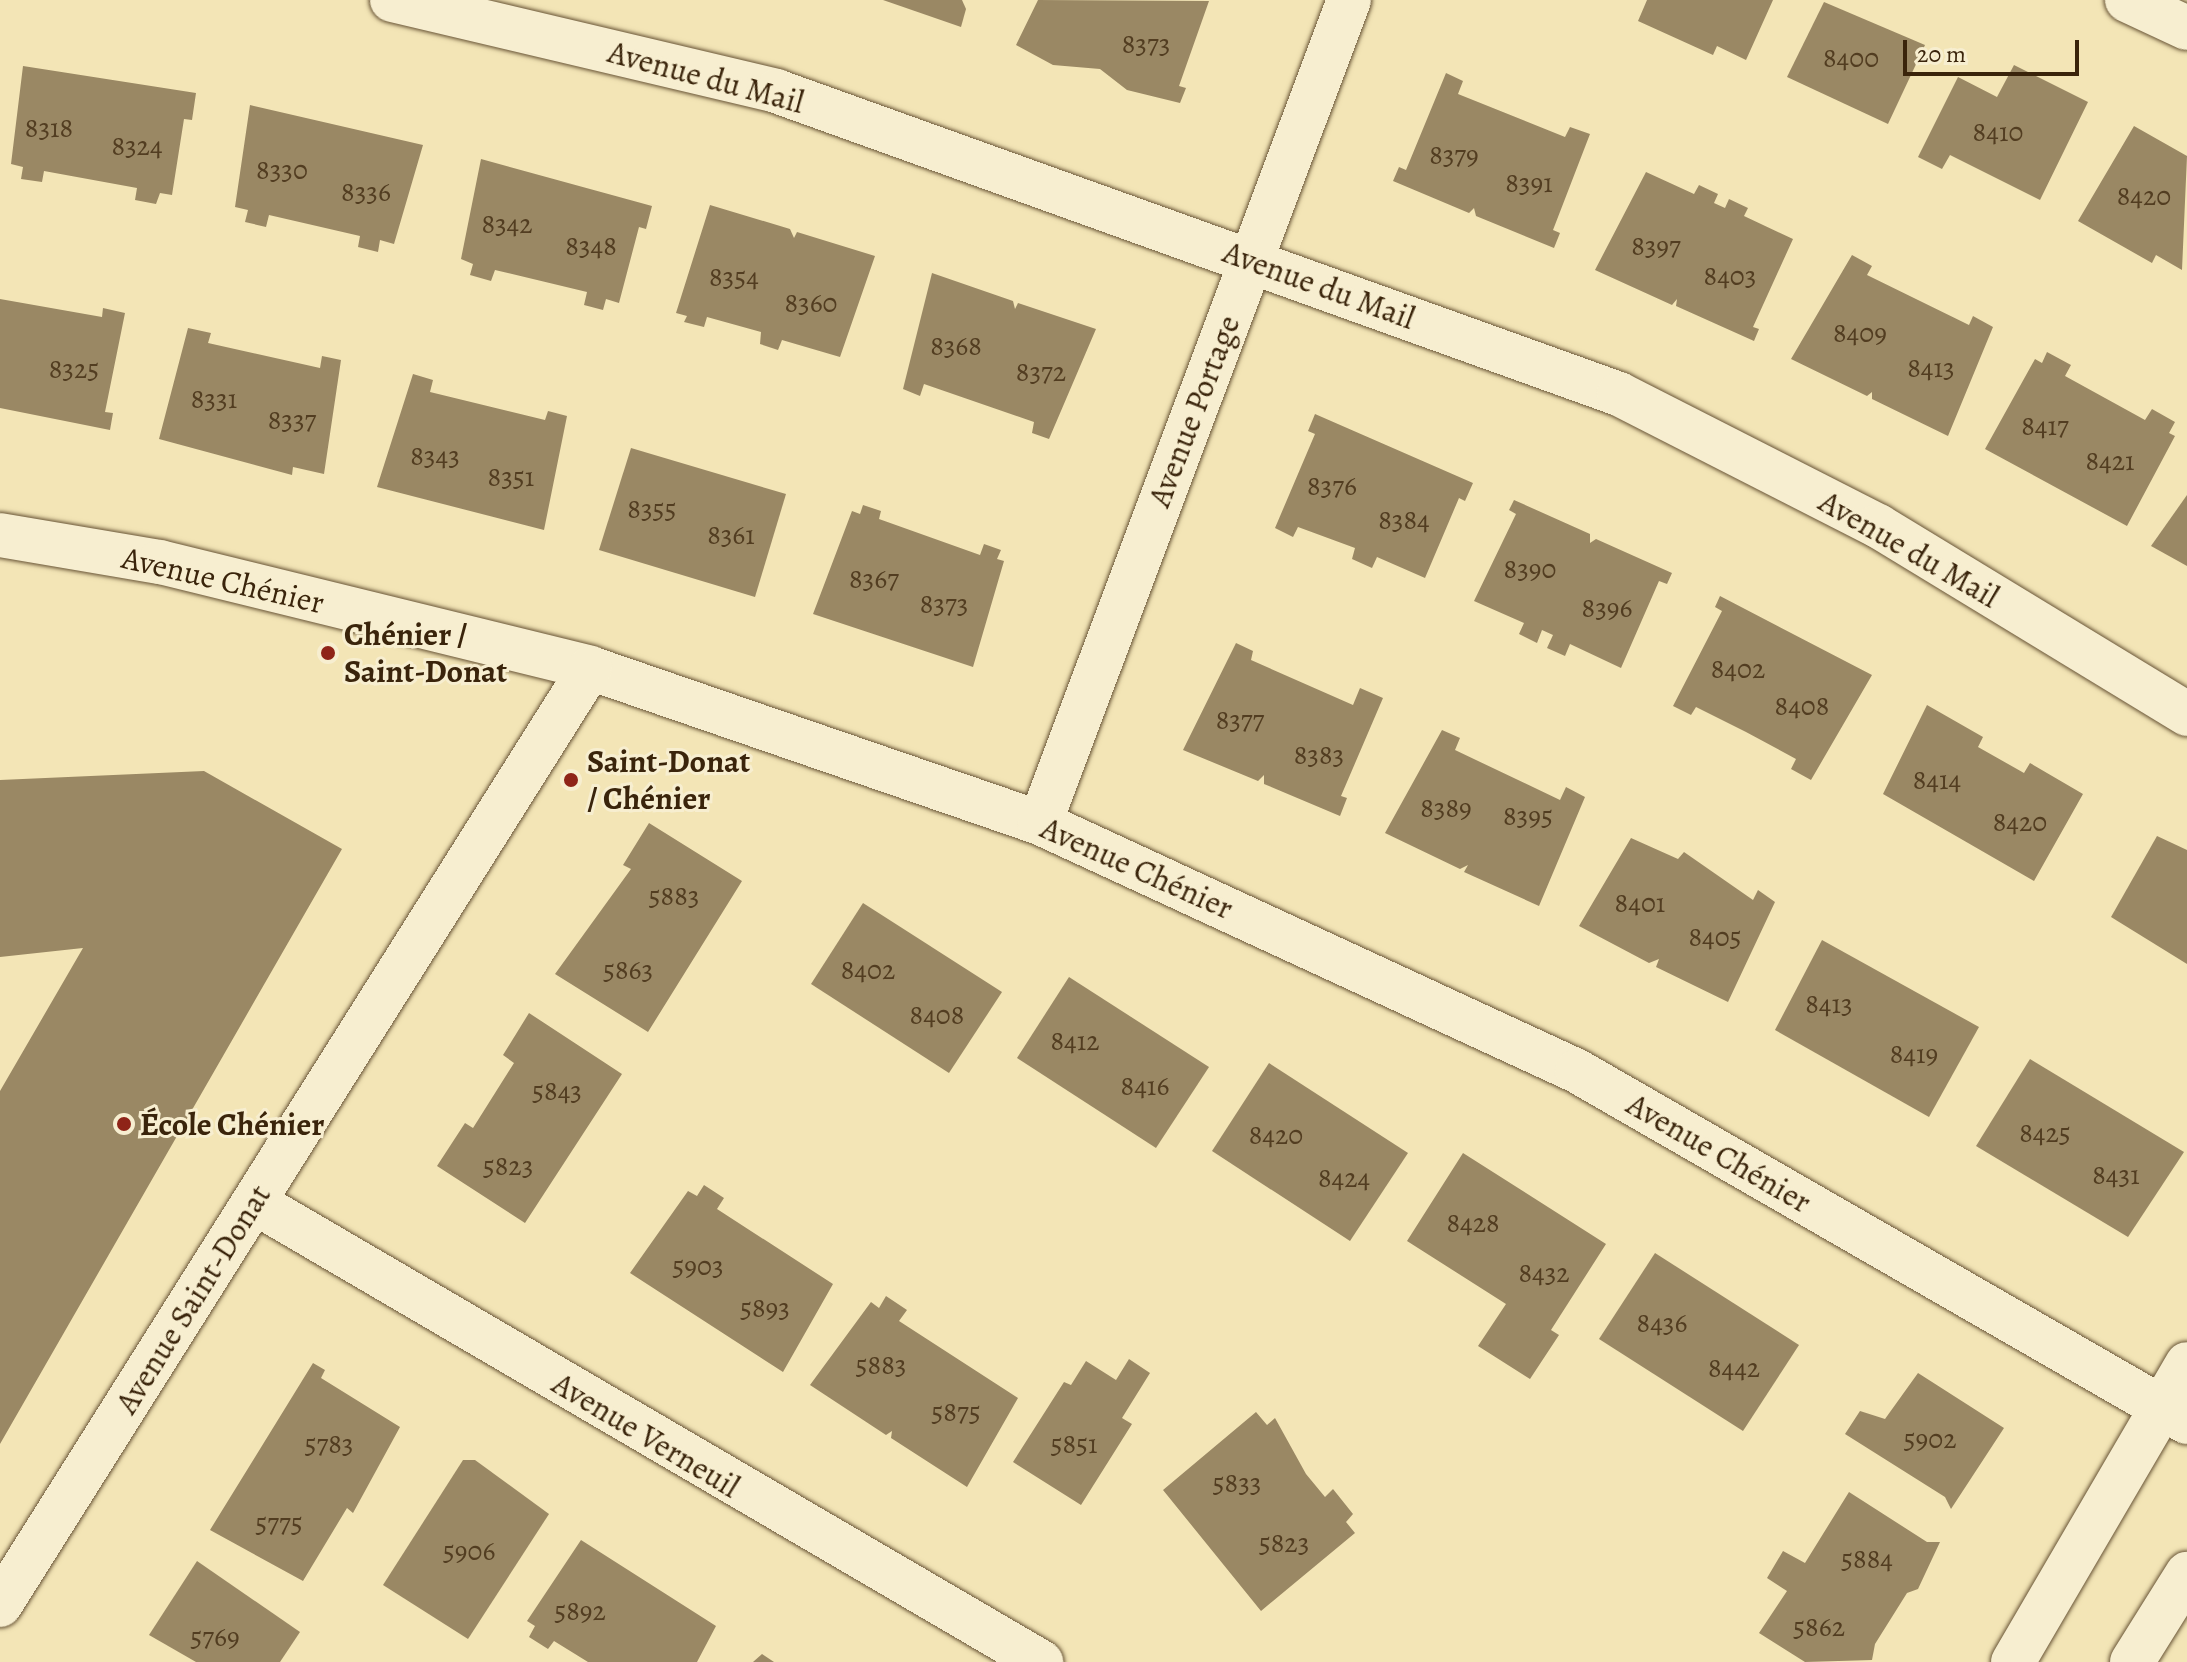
<!DOCTYPE html>
<meta charset="utf-8">
<style>
body{margin:0}
#map{position:relative;width:2187px;height:1662px;overflow:hidden;background:#f3e5b6;font-family:Alegreya,serif}
div>[style]{position:absolute}
.building>*{inset:0;background:#9a8864}
.roads{filter:drop-shadow(0 0 2px #685436) drop-shadow(0 0 2px #685436)}
.street>*{height:44px;margin:-22px;padding:0 22px;transform-origin:22px;border-radius:22px;background:#f7eed0}
.secondary>*{height:44px;margin:-22px;padding:0 22px;transform-origin:22px;border-radius:22px;background:#f7eed0}
.dots>*{width:22px;height:22px;translate:-50% -50%;box-sizing:border-box;border:4px solid #f7eed0;border-radius:50%}
span{translate:-50% -50%;white-space:nowrap;text-align:center;line-height:1.15;-webkit-text-stroke:6px #f7eed0;paint-order:stroke}
.number-label{font-size:28px;color:#523d21}
.number-label span{-webkit-text-stroke-width:0}
.street-label{font-size:32px;color:#3a240b}
.poi-label{font-size:32px;color:#3a240b;font-weight:700}
.left{translate:0 -50%;text-align:left}
.scale{position:absolute;left:1903px;top:40px;width:176px;height:36px;box-sizing:border-box;border:4px solid #3a240b;border-top:0;padding-left:10px;font-size:24px;line-height:28px;white-space:nowrap;color:#3a240b;-webkit-text-stroke:6px #f7eed0;paint-order:stroke}
</style>
<div id="map">
<div class="building">
<i style="clip-path:polygon(883px 0,962px 0,966px 9px,961px 27px)"></i>
<i style="clip-path:polygon(1038px 0,1209px 1px,1179px 86px,1186px 88px,1180px 103px,1127px 90px,1100px 69px,1053px 65px,1016px 45px)"></i>
<i style="clip-path:polygon(1647px 0,1773px 0,1746px 60px,1717px 46px,1713px 55px,1638px 21px)"></i>
<i style="clip-path:polygon(1824px 2px,1925px 45px,1888px 124px,1787px 77px)"></i>
<i style="clip-path:polygon(2014px 65px,2088px 102px,2040px 200px,1950px 155px,1942px 169px,1918px 157px,1958px 77px,1997px 97px)"></i>
<i style="clip-path:polygon(23px 66px,196px 93px,192px 120px,184px 119px,172px 195px,160px 193px,156px 204px,135px 200px,137px 188px,44px 171px,42px 182px,21px 179px,23px 167px,11px 164px)"></i>
<i style="clip-path:polygon(1446px 73px,1463px 81px,1458px 94px,1565px 137px,1570px 127px,1590px 134px,1553px 230px,1560px 233px,1554px 248px,1476px 216px,1474px 208px,1469px 213px,1393px 181px,1399px 167px,1406px 170px)"></i>
<i style="clip-path:polygon(250px 105px,423px 145px,394px 244px,380px 240px,378px 252px,358px 247px,360px 236px,269px 215px,266px 227px,245px 222px,248px 210px,235px 207px)"></i>
<i style="clip-path:polygon(2134px 126px,2187px 156px,2182px 270px,2156px 255px,2152px 263px,2078px 221px)"></i>
<i style="clip-path:polygon(481px 159px,652px 206px,646px 229px,639px 227px,619px 303px,606px 299px,603px 310px,584px 305px,587px 292px,495px 270px,491px 281px,470px 275px,473px 264px,461px 259px)"></i>
<i style="clip-path:polygon(1646px 172px,1694px 194px,1699px 185px,1718px 194px,1714px 203px,1725px 208px,1729px 199px,1748px 208px,1744px 216px,1793px 239px,1753px 327px,1759px 329px,1754px 341px,1676px 306px,1677px 299px,1672px 305px,1595px 270px)"></i>
<i style="clip-path:polygon(710px 205px,790px 229px,794px 238px,797px 232px,875px 256px,840px 357px,782px 340px,778px 350px,760px 344px,761px 332px,707px 317px,704px 327px,684px 322px,687px 316px,676px 313px)"></i>
<i style="clip-path:polygon(1852px 255px,1872px 266px,1867px 275px,1969px 325px,1973px 316px,1993px 327px,1948px 436px,1872px 399px,1872px 392px,1867px 396px,1791px 359px)"></i>
<i style="clip-path:polygon(932px 273px,1013px 301px,1015px 309px,1018px 303px,1096px 329px,1049px 439px,1032px 433px,1034px 422px,924px 384px,920px 396px,903px 389px)"></i>
<i style="clip-path:polygon(0 299px,102px 317px,103px 308px,125px 313px,105px 412px,113px 413px,110px 430px,0 408px)"></i>
<i style="clip-path:polygon(188px 328px,211px 333px,208px 343px,320px 368px,322px 356px,341px 360px,324px 474px,293px 467px,292px 475px,159px 439px)"></i>
<i style="clip-path:polygon(2047px 352px,2071px 365px,2065px 376px,2145px 420px,2152px 409px,2175px 422px,2169px 433px,2175px 436px,2127px 526px,1985px 449px,2035px 359px,2042px 363px)"></i>
<i style="clip-path:polygon(413px 374px,433px 380px,430px 392px,545px 420px,548px 411px,567px 416px,544px 530px,377px 487px)"></i>
<i style="clip-path:polygon(1315px 414px,1473px 483px,1465px 501px,1459px 498px,1425px 578px,1377px 557px,1372px 568px,1352px 559px,1355px 548px,1298px 527px,1293px 537px,1275px 528px,1315px 434px,1308px 431px)"></i>
<i style="clip-path:polygon(631px 448px,786px 494px,755px 597px,599px 550px)"></i>
<i style="clip-path:polygon(2187px 495px,2187px 566px,2151px 546px)"></i>
<i style="clip-path:polygon(1514px 500px,1590px 534px,1590px 543px,1596px 539px,1672px 573px,1667px 584px,1659px 581px,1621px 668px,1570px 644px,1565px 656px,1547px 648px,1553px 635px,1542px 630px,1537px 643px,1519px 634px,1524px 623px,1474px 601px,1516px 514px,1509px 510px)"></i>
<i style="clip-path:polygon(863px 505px,881px 511px,879px 519px,980px 555px,984px 544px,1001px 550px,997px 559px,1004px 561px,973px 667px,813px 614px,852px 511px,860px 514px)"></i>
<i style="clip-path:polygon(1720px 596px,1872px 675px,1811px 780px,1791px 769px,1796px 759px,1746px 732px,1696px 707px,1691px 715px,1673px 706px,1722px 611px,1715px 607px)"></i>
<i style="clip-path:polygon(1236px 643px,1253px 651px,1251px 660px,1353px 705px,1360px 688px,1383px 698px,1341px 796px,1347px 798px,1340px 816px,1264px 784px,1264px 775px,1258px 781px,1183px 750px)"></i>
<i style="clip-path:polygon(1927px 705px,1983px 737px,1978px 747px,2024px 773px,2030px 763px,2083px 794px,2034px 881px,1883px 794px)"></i>
<i style="clip-path:polygon(1442px 730px,1460px 738px,1455px 750px,1560px 800px,1566px 787px,1585px 797px,1539px 906px,1464px 872px,1468px 865px,1460px 869px,1385px 833px)"></i>
<i style="clip-path:polygon(204px 771px,342px 849px,0 1444px,0 1091px,83px 948px,0 957px,0 780px)"></i>
<i style="clip-path:polygon(649px 823px,742px 881px,648px 1032px,555px 974px,631px 869px,623px 865px)"></i>
<i style="clip-path:polygon(2157px 836px,2187px 850px,2187px 964px,2111px 917px)"></i>
<i style="clip-path:polygon(1631px 838px,1678px 859px,1684px 852px,1753px 900px,1758px 890px,1775px 902px,1728px 1002px,1656px 967px,1659px 959px,1649px 963px,1579px 926px)"></i>
<i style="clip-path:polygon(863px 903px,1002px 992px,949px 1073px,811px 984px)"></i>
<i style="clip-path:polygon(1822px 940px,1979px 1027px,1929px 1117px,1775px 1030px)"></i>
<i style="clip-path:polygon(1069px 977px,1209px 1067px,1156px 1148px,1017px 1058px)"></i>
<i style="clip-path:polygon(529px 1013px,622px 1074px,525px 1223px,437px 1166px,465px 1123px,473px 1128px,514px 1063px,503px 1055px)"></i>
<i style="clip-path:polygon(2030px 1059px,2184px 1152px,2128px 1237px,1976px 1146px)"></i>
<i style="clip-path:polygon(1269px 1063px,1408px 1153px,1350px 1241px,1212px 1151px)"></i>
<i style="clip-path:polygon(1463px 1153px,1606px 1244px,1551px 1330px,1559px 1335px,1530px 1379px,1478px 1346px,1506px 1304px,1407px 1241px)"></i>
<i style="clip-path:polygon(704px 1185px,724px 1198px,717px 1209px,833px 1284px,783px 1372px,630px 1273px,688px 1191px,697px 1196px)"></i>
<i style="clip-path:polygon(1655px 1253px,1799px 1345px,1743px 1431px,1599px 1339px)"></i>
<i style="clip-path:polygon(886px 1296px,907px 1310px,899px 1321px,1018px 1398px,967px 1487px,891px 1438px,892px 1431px,886px 1435px,810px 1385px,871px 1302px,879px 1308px)"></i>
<i style="clip-path:polygon(1129px 1359px,1150px 1373px,1122px 1418px,1132px 1424px,1081px 1505px,1013px 1462px,1064px 1382px,1071px 1385px,1086px 1361px,1116px 1380px)"></i>
<i style="clip-path:polygon(313px 1363px,325px 1370px,321px 1378px,400px 1427px,353px 1513px,347px 1508px,303px 1581px,210px 1530px)"></i>
<i style="clip-path:polygon(1918px 1373px,2004px 1428px,1951px 1509px,1945px 1497px,1845px 1434px,1860px 1411px,1885px 1419px)"></i>
<i style="clip-path:polygon(1256px 1412px,1267px 1425px,1275px 1418px,1306px 1474px,1325px 1497px,1333px 1489px,1353px 1514px,1346px 1522px,1355px 1533px,1261px 1611px,1163px 1490px)"></i>
<i style="clip-path:polygon(463px 1460px,475px 1460px,549px 1514px,468px 1639px,383px 1585px)"></i>
<i style="clip-path:polygon(1849px 1492px,1927px 1542px,1940px 1542px,1918px 1589px,1907px 1593px,1875px 1644px,1872px 1660px,1805px 1662px,1759px 1633px,1787px 1591px,1767px 1578px,1783px 1551px,1805px 1563px)"></i>
<i style="clip-path:polygon(581px 1540px,716px 1626px,697px 1662px,588px 1662px,554px 1641px,548px 1649px,529px 1637px,535px 1626px,527px 1621px)"></i>
<i style="clip-path:polygon(197px 1561px,300px 1632px,280px 1662px,196px 1662px,149px 1635px)"></i>
<i style="clip-path:polygon(762px 1654px,774px 1662px,753px 1662px)"></i>
</div>
<div class="roads">
<div class="street">
<i style="left:392px;top:0;width:395px;rotate:13.3deg"></i>
<i style="left:776px;top:91px;width:896px;rotate:19.77deg"></i>
<i style="left:1619px;top:394px;width:291px;rotate:27deg"></i>
<i style="left:1878px;top:526px;width:362px;rotate:31.3deg"></i>
<i style="left:2127px;top:0;width:66px;rotate:25deg"></i>
<i style="left:0;top:535px;width:162px;rotate:9.6deg"></i>
<i style="left:160px;top:562px;width:443px;rotate:13.8deg"></i>
<i style="left:590px;top:668px;width:476px;rotate:19deg"></i>
<i style="left:1040px;top:823px;width:592px;rotate:24.79deg"></i>
<i style="left:1577px;top:1071px;width:704px;rotate:29.92deg"></i>
<i style="left:1040px;top:823px;width:879px;rotate:-69.42deg"></i>
<i style="left:254px;top:1202px;width:912px;rotate:30.31deg"></i>
<i style="left:0;top:1605px;width:1107px;rotate:-57.8deg"></i>
</div>
<div class="secondary">
<i style="left:2013px;top:1662px;width:345px;rotate:-59.7deg"></i>
<i style="left:2132px;top:1662px;width:104px;rotate:-58deg"></i>
</div>
</div>
<div class="dots">
<i style="left:328px;top:653px;background:#8f2418"></i>
<i style="left:571px;top:780px;background:#8f2418"></i>
<i style="left:124px;top:1124px;background:#8f2418"></i>
</div>
<div class="number-label">
<span style="left:1146px;top:44px">8373</span>
<span style="left:1851px;top:58px">8400</span>
<span style="left:49px;top:128px">8318</span>
<span style="left:1998px;top:132px">8410</span>
<span style="left:137px;top:146px">8324</span>
<span style="left:1454px;top:155px">8379</span>
<span style="left:282px;top:170px">8330</span>
<span style="left:1529px;top:183px">8391</span>
<span style="left:366px;top:192px">8336</span>
<span style="left:2144px;top:196px">8420</span>
<span style="left:507px;top:224px">8342</span>
<span style="left:591px;top:246px">8348</span>
<span style="left:1656px;top:246px">8397</span>
<span style="left:1730px;top:276px">8403</span>
<span style="left:734px;top:277px">8354</span>
<span style="left:811px;top:303px">8360</span>
<span style="left:1860px;top:333px">8409</span>
<span style="left:956px;top:346px">8368</span>
<span style="left:1931px;top:368px">8413</span>
<span style="left:74px;top:369px">8325</span>
<span style="left:1041px;top:372px">8372</span>
<span style="left:214px;top:399px">8331</span>
<span style="left:292px;top:420px">8337</span>
<span style="left:2045px;top:426px">8417</span>
<span style="left:435px;top:456px">8343</span>
<span style="left:2110px;top:461px">8421</span>
<span style="left:511px;top:477px">8351</span>
<span style="left:1332px;top:486px">8376</span>
<span style="left:652px;top:509px">8355</span>
<span style="left:1404px;top:520px">8384</span>
<span style="left:731px;top:535px">8361</span>
<span style="left:1530px;top:569px">8390</span>
<span style="left:874px;top:579px">8367</span>
<span style="left:944px;top:604px">8373</span>
<span style="left:1607px;top:608px">8396</span>
<span style="left:1738px;top:669px">8402</span>
<span style="left:1802px;top:706px">8408</span>
<span style="left:1240px;top:720px">8377</span>
<span style="left:1319px;top:755px">8383</span>
<span style="left:1937px;top:780px">8414</span>
<span style="left:1446px;top:808px">8389</span>
<span style="left:1528px;top:816px">8395</span>
<span style="left:2020px;top:822px">8420</span>
<span style="left:674px;top:896px">5883</span>
<span style="left:1640px;top:903px">8401</span>
<span style="left:1715px;top:937px">8405</span>
<span style="left:628px;top:970px">5863</span>
<span style="left:868px;top:970px">8402</span>
<span style="left:1829px;top:1004px">8413</span>
<span style="left:937px;top:1015px">8408</span>
<span style="left:1075px;top:1041px">8412</span>
<span style="left:1914px;top:1054px">8419</span>
<span style="left:1145px;top:1086px">8416</span>
<span style="left:557px;top:1091px">5843</span>
<span style="left:2045px;top:1133px">8425</span>
<span style="left:1276px;top:1135px">8420</span>
<span style="left:508px;top:1166px">5823</span>
<span style="left:2116px;top:1175px">8431</span>
<span style="left:1344px;top:1178px">8424</span>
<span style="left:1473px;top:1223px">8428</span>
<span style="left:698px;top:1266px">5903</span>
<span style="left:1544px;top:1273px">8432</span>
<span style="left:765px;top:1308px">5893</span>
<span style="left:1662px;top:1323px">8436</span>
<span style="left:881px;top:1365px">5883</span>
<span style="left:1734px;top:1368px">8442</span>
<span style="left:956px;top:1412px">5875</span>
<span style="left:1930px;top:1439px">5902</span>
<span style="left:329px;top:1444px">5783</span>
<span style="left:1074px;top:1444px">5851</span>
<span style="left:1237px;top:1483px">5833</span>
<span style="left:279px;top:1523px">5775</span>
<span style="left:1284px;top:1543px">5823</span>
<span style="left:469px;top:1551px">5906</span>
<span style="left:1867px;top:1559px">5884</span>
<span style="left:580px;top:1611px">5892</span>
<span style="left:1819px;top:1627px">5862</span>
<span style="left:215px;top:1637px">5769</span>
</div>
<div class="street-label">
<span style="left:706px;top:77px;rotate:15deg">Avenue du Mail</span>
<span style="left:1319px;top:285px;rotate:20deg">Avenue du Mail</span>
<span style="left:1194px;top:411px;rotate:-69deg">Avenue Portage</span>
<span style="left:1909px;top:549px;rotate:30deg">Avenue du Mail</span>
<span style="left:223px;top:580px;rotate:13deg">Avenue Chénier</span>
<span style="left:1137px;top:868px;rotate:24deg">Avenue Chénier</span>
<span style="left:1719px;top:1153px;rotate:30deg">Avenue Chénier</span>
<span style="left:193px;top:1299px;rotate:-58deg">Avenue Saint-Donat</span>
<span style="left:646px;top:1435px;rotate:31deg">Avenue Verneuil</span>
</div>
<div class="poi-label">
<span class="left" style="left:344px;top:653px">Chénier /<br>Saint-Donat</span>
<span class="left" style="left:587px;top:780px">Saint-Donat<br>/ Chénier</span>
<span class="left" style="left:140px;top:1124px">École Chénier</span>
</div>
<div class="scale">20 m</div>
</div>
